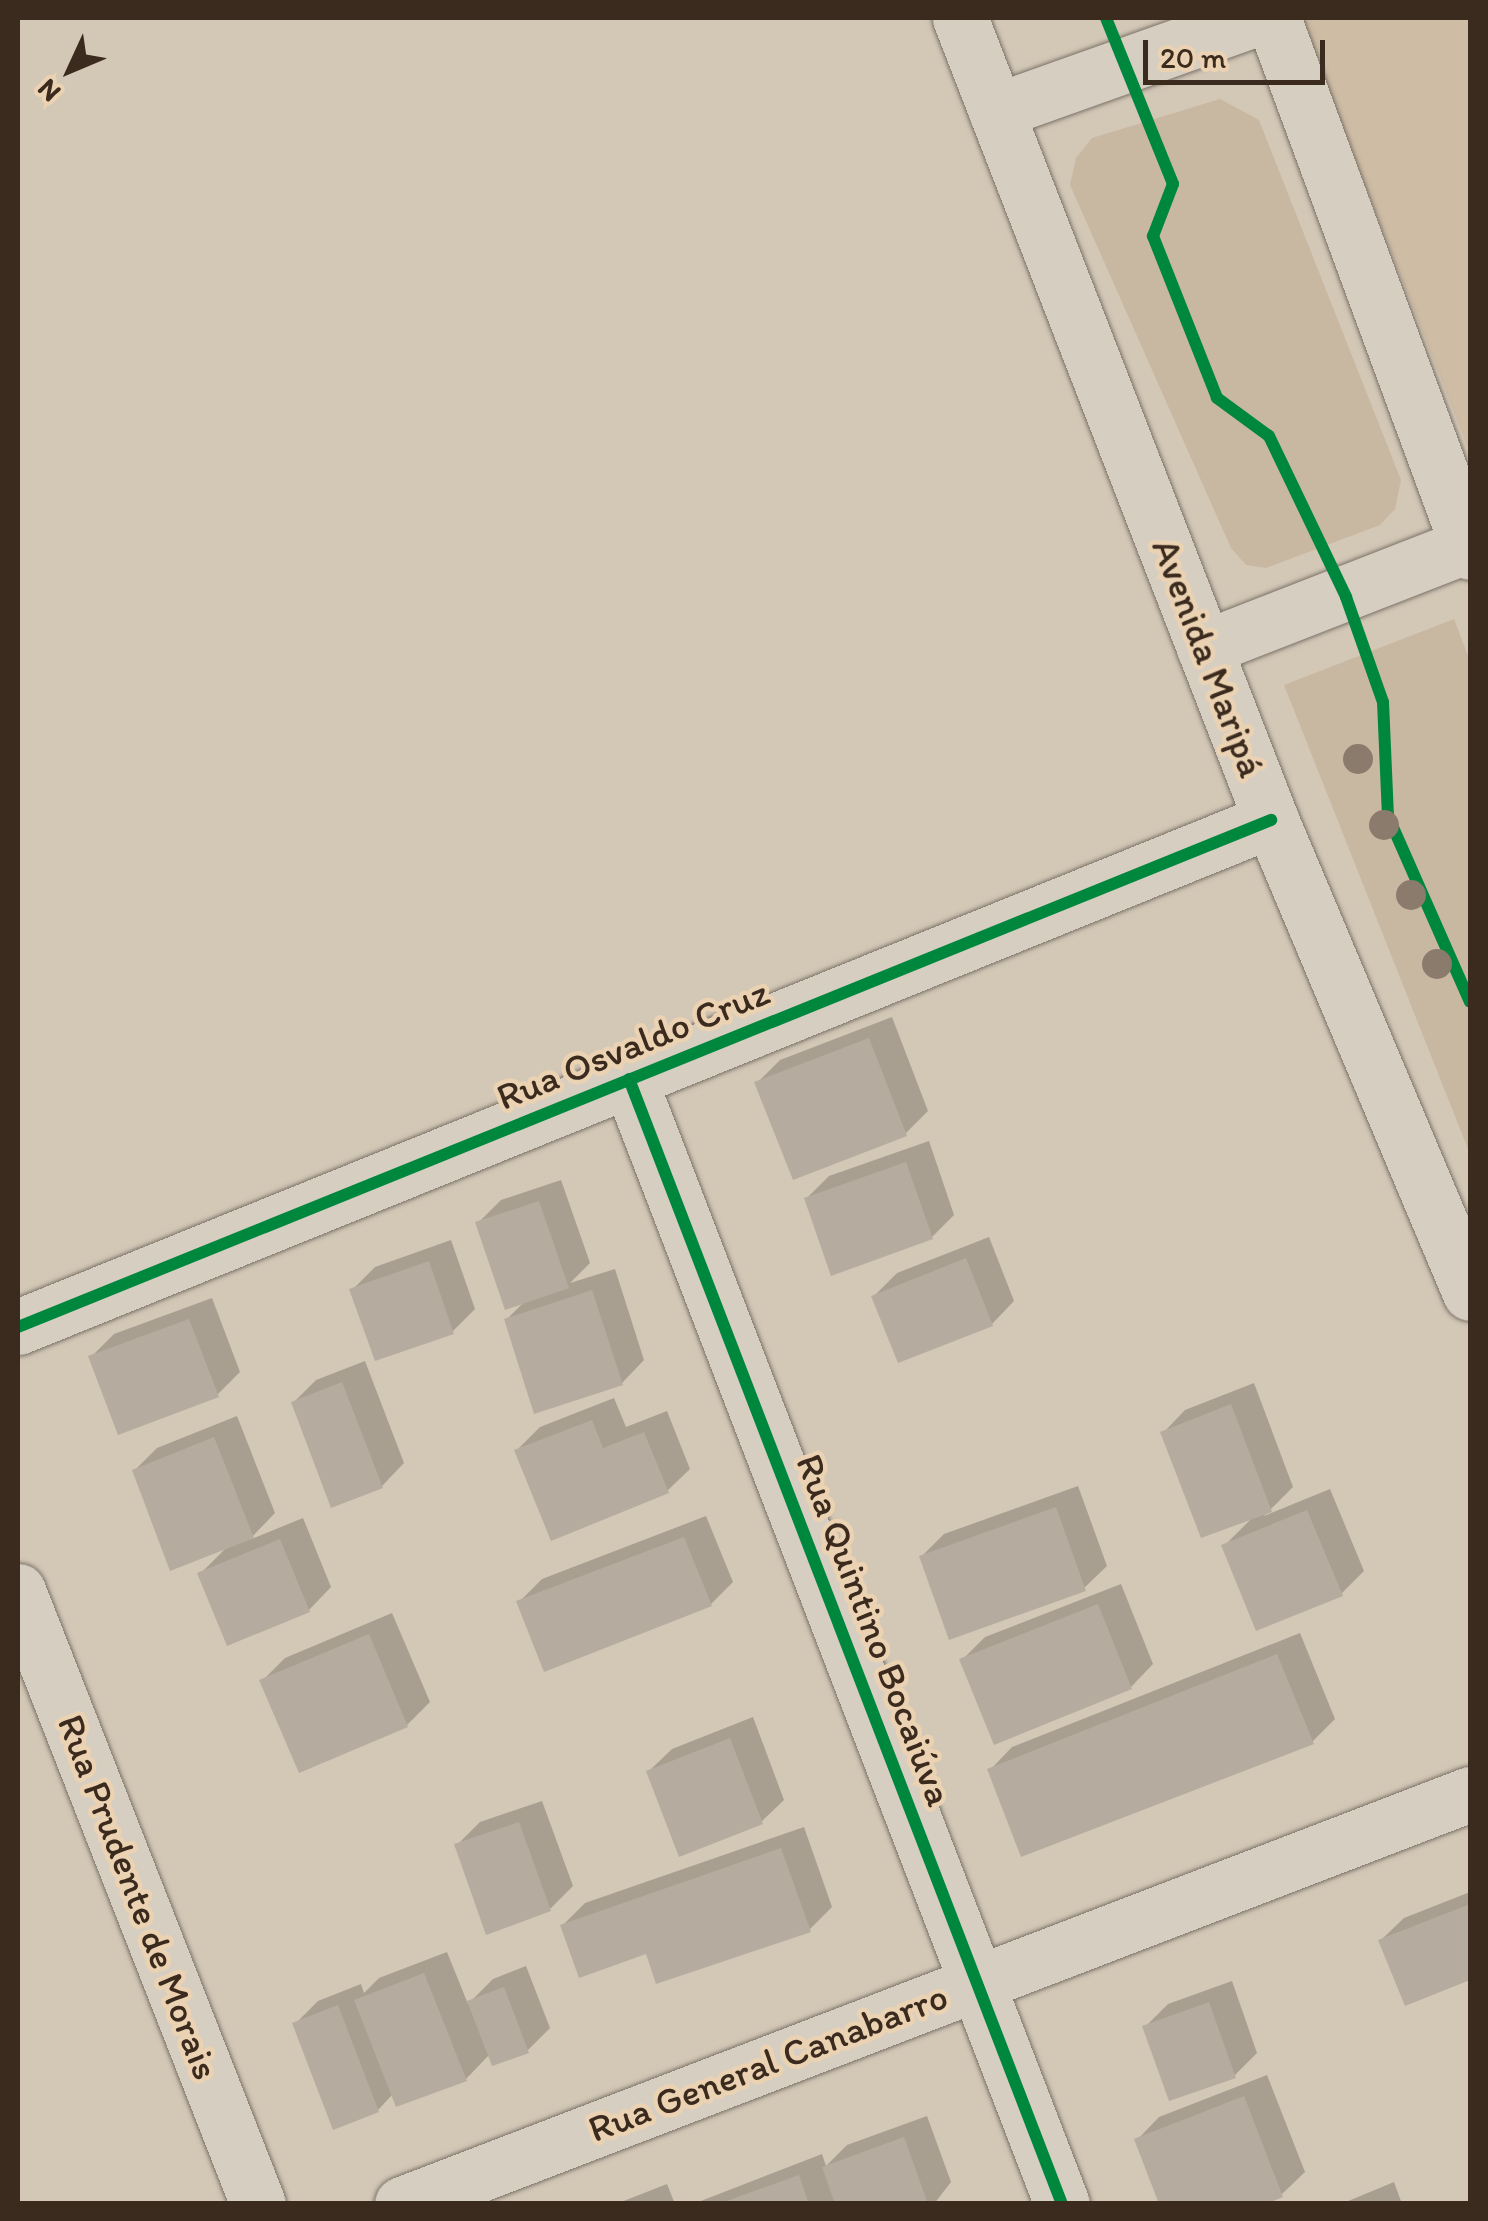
<!DOCTYPE html>
<meta charset="utf-8">
<style>
body{margin:0}
#map{position:relative;width:1488px;height:2221px;overflow:hidden;background:#d3c7b6;font-family:Itim,sans-serif}
div>[style]{position:absolute}
.built>*{inset:0;background:#cebca5}
.green>*{inset:0;background:#c9b8a1}
.shadow>*{inset:0;background:#0003}
.building>*{inset:0;background:#b5ac9f}
.roads{filter:drop-shadow(0 0 2px #7a7267) drop-shadow(0 0 2px #7a7267)}
.street>*{height:55px;margin:-27.5px;padding:0 27.5px;transform-origin:27.5px;border-radius:27.5px;background:#d7cec2}
.secondary>*{height:55px;margin:-27.5px;padding:0 27.5px;transform-origin:27.5px;border-radius:27.5px;background:#d7cec2}
.primary>*{height:55px;margin:-27.5px;padding:0 27.5px;transform-origin:27.5px;border-radius:27.5px;background:#d7cec2}
.cycleway>*{height:12px;margin:-6px;padding:0 6px;transform-origin:6px;border-radius:6px;background:#00873e}
.trees>*{width:30px;height:30px;margin:-15px;border-radius:50%;background:#8a7b6c}
span{translate:-50% -50%;white-space:nowrap;text-align:center;line-height:1.15;-webkit-text-stroke:9px #ead2b2;paint-order:stroke}
.street-label{font-size:38px;color:#3b2a1e}
.frame{position:absolute;inset:0;border:20px solid #3b2a1e;pointer-events:none}
.north{position:absolute;left:20px;top:20px;width:100px;height:100px;-webkit-text-stroke:8px #ead2b2;paint-order:stroke;rotate:226deg;font-size:28px;font-weight:700;line-height:40px;text-align:center;color:#3b2a1e}
.north::after{content:'';display:block;margin:auto;width:35px;height:45px;background:#3b2a1e;clip-path:polygon(50% 0,100% 100%,50% 72%,0 100%)}
.scale{position:absolute;left:1143px;top:40px;width:182px;height:45px;box-sizing:border-box;border:5px solid #3b2a1e;border-top:0;padding-left:12px;font-size:30px;line-height:35px;white-space:nowrap;color:#3b2a1e;-webkit-text-stroke:8px #ead2b2;paint-order:stroke}
</style>
<div id="map">
<div class="built">
<i style="clip-path:polygon(1300px 18px,1470px 18px,1470px 453px)"></i>
</div>
<div class="green">
<i style="clip-path:polygon(1220px 99px,1259px 120px,1401px 480px,1395px 509px,1380px 525px,1266px 568px,1246px 565px,1231px 548px,1070px 185px,1076px 158px,1092px 138px)"></i>
<i style="clip-path:polygon(1454px 619px,1470px 661px,1470px 1154px,1284px 685px)"></i>
</div>
<div class="shadow">
<i style="clip-path:polygon(892px 1017px,928px 1111px,906px 1133px,757px 1083px,780px 1060px)"></i>
<i style="clip-path:polygon(929px 1141px,954px 1215px,932px 1237px,806px 1199px,829px 1176px)"></i>
<i style="clip-path:polygon(561px 1180px,590px 1263px,570px 1283px,615px 1269px,644px 1360px,622px 1383px,507px 1319px,526px 1300px,478px 1223px,501px 1200px)"></i>
<i style="clip-path:polygon(989px 1237px,1014px 1301px,992px 1324px,874px 1296px,897px 1273px)"></i>
<i style="clip-path:polygon(451px 1240px,475px 1309px,453px 1331px,352px 1290px,375px 1267px)"></i>
<i style="clip-path:polygon(212px 1298px,240px 1372px,217px 1395px,91px 1357px,114px 1334px)"></i>
<i style="clip-path:polygon(365px 1361px,404px 1463px,382px 1486px,293px 1403px,316px 1380px)"></i>
<i style="clip-path:polygon(1254px 1383px,1293px 1487px,1264px 1516px,1330px 1489px,1364px 1571px,1341px 1594px,1224px 1546px,1254px 1516px,1163px 1433px,1185px 1410px)"></i>
<i style="clip-path:polygon(614px 1398px,626px 1427px,667px 1411px,690px 1469px,667px 1491px,517px 1450px,540px 1427px)"></i>
<i style="clip-path:polygon(237px 1416px,275px 1513px,249px 1540px,303px 1518px,331px 1587px,309px 1610px,200px 1574px,228px 1546px,135px 1470px,157px 1448px)"></i>
<i style="clip-path:polygon(1078px 1486px,1107px 1566px,1084px 1588px,921px 1557px,944px 1534px)"></i>
<i style="clip-path:polygon(706px 1516px,733px 1582px,711px 1604px,519px 1602px,542px 1579px)"></i>
<i style="clip-path:polygon(1121px 1584px,1153px 1664px,1131px 1687px,962px 1660px,985px 1637px)"></i>
<i style="clip-path:polygon(392px 1613px,430px 1702px,407px 1725px,262px 1681px,285px 1658px)"></i>
<i style="clip-path:polygon(1300px 1633px,1335px 1719px,1312px 1742px,990px 1770px,1012px 1747px)"></i>
<i style="clip-path:polygon(753px 1717px,784px 1800px,761px 1822px,649px 1771px,672px 1749px)"></i>
<i style="clip-path:polygon(542px 1801px,573px 1886px,550px 1909px,457px 1845px,480px 1822px)"></i>
<i style="clip-path:polygon(804px 1827px,832px 1907px,809px 1930px,647px 1951px,563px 1925px,585px 1903px)"></i>
<i style="clip-path:polygon(1470px 1892px,1470px 1977px,1406px 2003px,1381px 1940px,1404px 1918px)"></i>
<i style="clip-path:polygon(447px 1952px,468px 2004px,493px 1979px,526px 1966px,550px 2028px,527px 2051px,490px 2054px,466px 2079px,393px 2094px,378px 2110px,295px 2024px,318px 2001px,361px 1984px,364px 1993px,379px 1978px)"></i>
<i style="clip-path:polygon(1232px 1981px,1257px 2053px,1234px 2076px,1145px 2027px,1168px 2004px)"></i>
<i style="clip-path:polygon(1267px 2075px,1305px 2172px,1282px 2194px,1137px 2140px,1159px 2117px)"></i>
<i style="clip-path:polygon(927px 2116px,951px 2182px,934px 2204px,693px 2204px,822px 2154px,826px 2166px,847px 2145px)"></i>
<i style="clip-path:polygon(1394px 2182px,1402px 2204px,1341px 2204px)"></i>
<i style="clip-path:polygon(667px 2184px,675px 2204px,616px 2204px)"></i>
</div>
<div class="building">
<i style="clip-path:polygon(869px 1038px,907px 1136px,793px 1180px,754px 1082px)"></i>
<i style="clip-path:polygon(906px 1162px,933px 1239px,831px 1276px,804px 1198px)"></i>
<i style="clip-path:polygon(539px 1201px,569px 1288px,505px 1310px,475px 1222px)"></i>
<i style="clip-path:polygon(966px 1258px,993px 1326px,898px 1363px,871px 1296px)"></i>
<i style="clip-path:polygon(429px 1261px,454px 1334px,375px 1361px,349px 1289px)"></i>
<i style="clip-path:polygon(592px 1290px,623px 1385px,534px 1414px,504px 1319px)"></i>
<i style="clip-path:polygon(189px 1319px,219px 1397px,118px 1435px,88px 1356px)"></i>
<i style="clip-path:polygon(342px 1382px,383px 1488px,331px 1508px,291px 1402px)"></i>
<i style="clip-path:polygon(1231px 1404px,1272px 1512px,1201px 1538px,1160px 1432px)"></i>
<i style="clip-path:polygon(592px 1420px,603px 1448px,644px 1432px,669px 1493px,551px 1541px,514px 1450px)"></i>
<i style="clip-path:polygon(214px 1437px,254px 1538px,170px 1571px,132px 1470px)"></i>
<i style="clip-path:polygon(1056px 1507px,1086px 1591px,949px 1640px,919px 1556px)"></i>
<i style="clip-path:polygon(1307px 1510px,1343px 1596px,1256px 1631px,1221px 1545px)"></i>
<i style="clip-path:polygon(684px 1537px,712px 1606px,544px 1672px,516px 1601px)"></i>
<i style="clip-path:polygon(280px 1539px,310px 1612px,227px 1646px,197px 1573px)"></i>
<i style="clip-path:polygon(1098px 1604px,1132px 1689px,994px 1745px,959px 1659px)"></i>
<i style="clip-path:polygon(369px 1634px,408px 1727px,299px 1773px,259px 1680px)"></i>
<i style="clip-path:polygon(1277px 1654px,1314px 1744px,1021px 1857px,987px 1769px)"></i>
<i style="clip-path:polygon(730px 1738px,763px 1824px,679px 1857px,646px 1771px)"></i>
<i style="clip-path:polygon(519px 1822px,551px 1911px,486px 1935px,454px 1844px)"></i>
<i style="clip-path:polygon(781px 1848px,811px 1932px,656px 1984px,646px 1954px,579px 1978px,560px 1925px)"></i>
<i style="clip-path:polygon(1470px 1904px,1470px 1980px,1405px 2006px,1378px 1940px)"></i>
<i style="clip-path:polygon(424px 1973px,467px 2081px,396px 2107px,354px 2000px)"></i>
<i style="clip-path:polygon(504px 1987px,529px 2053px,492px 2066px,467px 2001px)"></i>
<i style="clip-path:polygon(1209px 2002px,1236px 2078px,1169px 2101px,1142px 2026px)"></i>
<i style="clip-path:polygon(338px 2005px,379px 2112px,333px 2130px,292px 2023px)"></i>
<i style="clip-path:polygon(1244px 2096px,1283px 2197px,1266px 2204px,1159px 2204px,1134px 2139px)"></i>
<i style="clip-path:polygon(904px 2137px,928px 2204px,835px 2204px,822px 2167px)"></i>
<i style="clip-path:polygon(799px 2175px,809px 2204px,721px 2204px,721px 2203px)"></i>
</div>
<div class="roads">
<div class="street">
<i style="left:629px;top:1079px;width:1205px;rotate:68.95deg"></i>
<i style="left:18px;top:1327px;width:1352px;rotate:-22.03deg"></i>
<i style="left:18px;top:1591px;width:658px;rotate:68.62deg"></i>
</div>
<div class="secondary">
<i style="left:402px;top:2204px;width:1144px;rotate:-21deg"></i>
</div>
<div class="primary">
<i style="left:960px;top:18px;width:860px;rotate:68.8deg"></i>
<i style="left:1271px;top:820px;width:513px;rotate:67.18deg"></i>
<i style="left:1273px;top:18px;width:569px;rotate:69.75deg"></i>
<i style="left:996px;top:111px;width:277px;rotate:-19.6deg"></i>
<i style="left:1204px;top:648px;width:283px;rotate:-21.3deg"></i>
</div>
</div>
<div class="cycleway">
<i style="left:1106px;top:18px;width:179px;rotate:68deg"></i>
<i style="left:1173px;top:184px;width:56px;rotate:111deg"></i>
<i style="left:1153px;top:236px;width:174px;rotate:68.4deg"></i>
<i style="left:1217px;top:398px;width:64px;rotate:36.2deg"></i>
<i style="left:1269px;top:436px;width:178px;rotate:64.4deg"></i>
<i style="left:1346px;top:597px;width:111px;rotate:70.6deg"></i>
<i style="left:1383px;top:702px;width:114px;rotate:87.5deg"></i>
<i style="left:1388px;top:816px;width:203px;rotate:66.2deg"></i>
<i style="left:629px;top:1079px;width:1205px;rotate:68.95deg"></i>
<i style="left:18px;top:1327px;width:1352px;rotate:-22.03deg"></i>
</div>
<div class="trees">
<i style="left:1358px;top:759px"></i>
<i style="left:1384px;top:825px"></i>
<i style="left:1411px;top:895px"></i>
<i style="left:1437px;top:964px"></i>
</div>
<div class="street-label">
<span style="left:1208px;top:658px;rotate:69deg">Avenida Maripá</span>
<span style="left:633px;top:1045px;rotate:-22deg">Rua Osvaldo Cruz</span>
<span style="left:874px;top:1630px;rotate:69deg">Rua Quintino Bocaiúva</span>
<span style="left:138px;top:1897px;rotate:69deg">Rua Prudente de Morais</span>
<span style="left:768px;top:2063px;rotate:-21deg">Rua General Canabarro</span>
</div>
<div class="frame"></div>
<div class="north">N</div>
<div class="scale">20 m</div>
</div>
